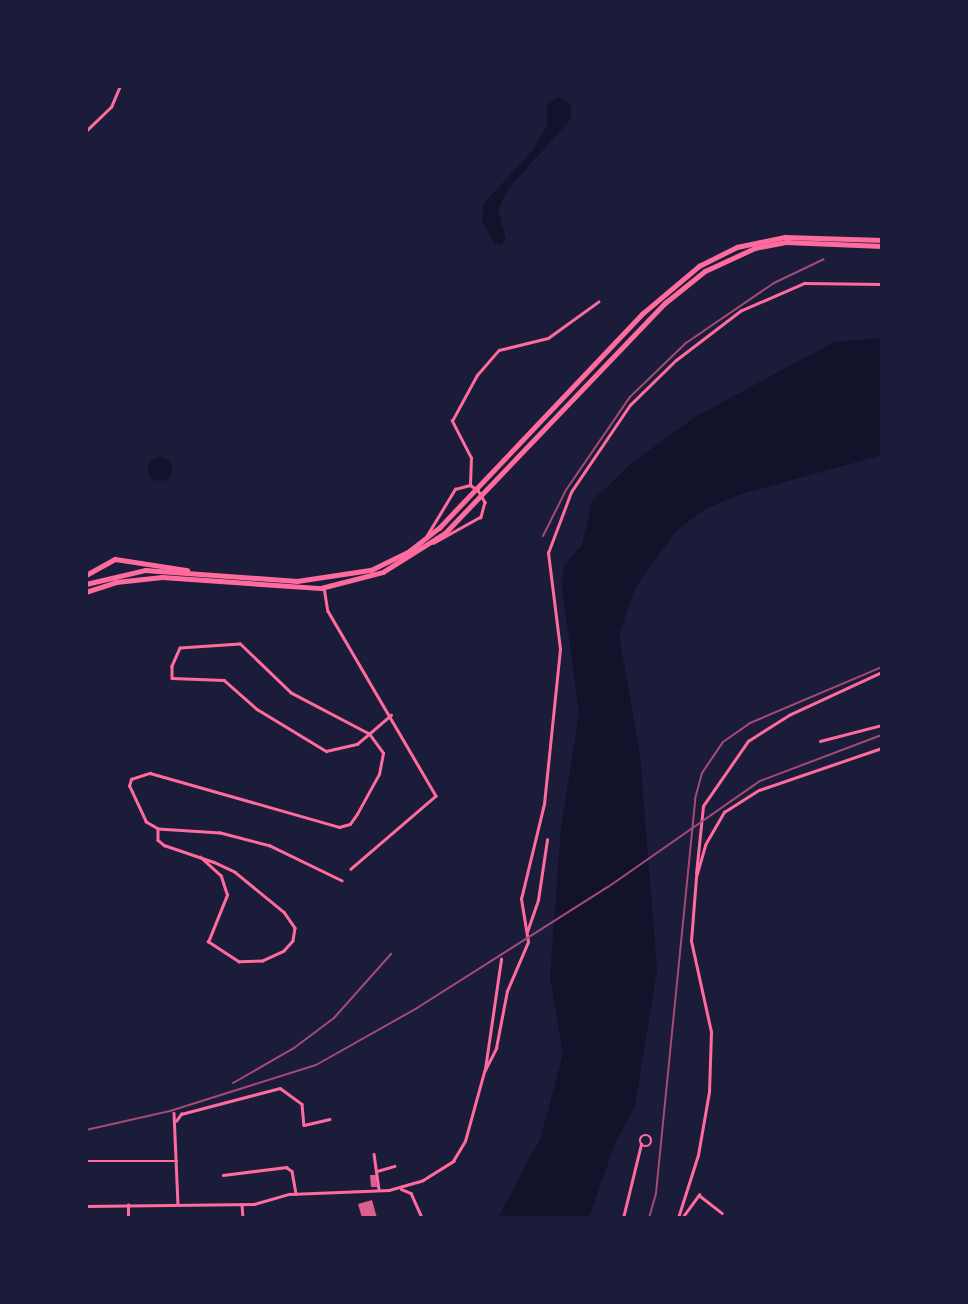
<!DOCTYPE html>
<style>
body{margin:0}
#map{position:relative;width:968px;height:1304px;overflow:hidden;background:#1b1b3a;font-family:Poppins,sans-serif}
div>[style]{position:absolute}
.water>*{inset:0;background:#12122b}
.round{border-radius:50%}
.building>*{inset:0;background:#dd5f8e}
.minor>*{height:2.5px;margin:-1.25px;padding:0 1.25px;transform-origin:1.25px;border-radius:1.25px;background:#ff6b9d}
.minor>.ring{margin:-1.25px;padding:0;box-sizing:content-box;background:none;border:2.5px solid #ff6b9d;border-radius:50%}
.tertiary>*{height:2.5px;margin:-1.25px;padding:0 1.25px;transform-origin:1.25px;border-radius:1.25px;background:#ff6b9d}
.motorway>*{height:4.5px;margin:-2.25px;padding:0 2.25px;transform-origin:2.25px;border-radius:2.25px;background:#ff6b9d}
.rail>*{height:2px;margin:-1px;padding:0 1px;transform-origin:1px;border-radius:1px;background:#a44b75}
span{translate:-50% -50%;white-space:nowrap;text-align:center;line-height:1.15;-webkit-text-stroke:7px #1b1b3a;paint-order:stroke}
.frame{position:absolute;inset:0;border:88px solid #1b1b3a;pointer-events:none}
</style>
<div id="map">
<div class="water">
<i style="clip-path:polygon(558px 97px,571px 104px,571px 119px,508px 189px,498px 210px,506px 239px,501px 245px,494px 244px,482px 221px,484px 203px,533px 150px,547px 125px,547px 105px)"></i>
<i style="clip-path:polygon(882px 338px,882px 455px,738px 495px,705px 509px,676px 531px,635px 588px,619px 635px,640px 754px,657px 970px,635px 1106px,615px 1143px,589px 1218px,498px 1218px,541px 1137px,563px 1053px,550px 978px,561px 828px,579px 713px,562px 587px,564px 565px,582px 545px,592px 501px,632px 463px,695px 417px,834px 342px)"></i>
<i class="round" style="left:148px;top:457px;width:24px;height:24px"></i>
</div>
<div class="building">
<i style="clip-path:polygon(370px 1175px,376px 1175px,377px 1187px,371px 1187px)"></i>
<i style="clip-path:polygon(372px 1200px,377px 1218px,362px 1218px,358px 1204px)"></i>
</div>
<div class="minor">
<i style="left:86px;top:131px;width:35px;rotate:-44deg"></i>
<i style="left:111px;top:107px;width:23px;rotate:-67deg"></i>
<i style="left:470px;top:485px;width:27px;rotate:-88deg"></i>
<i style="left:471px;top:458px;width:42px;rotate:-117.2deg"></i>
<i style="left:452px;top:421px;width:52px;rotate:-61.5deg"></i>
<i style="left:477px;top:375px;width:33px;rotate:-49deg"></i>
<i style="left:499px;top:350px;width:50px;rotate:-13.8deg"></i>
<i style="left:548px;top:338px;width:62px;rotate:-35.8deg"></i>
<i style="left:426px;top:537px;width:56px;rotate:-58.9deg"></i>
<i style="left:455px;top:489px;width:16px;rotate:-15deg"></i>
<i style="left:470px;top:485px;width:9px;rotate:32deg"></i>
<i style="left:478px;top:490px;width:14px;rotate:60deg"></i>
<i style="left:485px;top:502px;width:16px;rotate:105deg"></i>
<i style="left:481px;top:517px;width:54px;rotate:151deg"></i>
<i style="left:324px;top:587px;width:24px;rotate:81deg"></i>
<i style="left:328px;top:611px;width:214px;rotate:59.7deg"></i>
<i style="left:436px;top:796px;width:112px;rotate:139.3deg"></i>
<i style="left:820px;top:741px;width:64px;rotate:-14.5deg"></i>
<i style="left:158px;top:829px;width:11px;rotate:90deg"></i>
<i style="left:158px;top:840px;width:8px;rotate:40deg"></i>
<i style="left:164px;top:845px;width:53px;rotate:18.8deg"></i>
<i style="left:214px;top:862px;width:23px;rotate:25deg"></i>
<i style="left:235px;top:872px;width:63px;rotate:39.2deg"></i>
<i style="left:284px;top:912px;width:19px;rotate:55deg"></i>
<i style="left:295px;top:928px;width:13px;rotate:99deg"></i>
<i style="left:293px;top:941px;width:13px;rotate:132deg"></i>
<i style="left:284px;top:951px;width:23px;rotate:155deg"></i>
<i style="left:263px;top:961px;width:24px;rotate:178deg"></i>
<i style="left:239px;top:962px;width:37px;rotate:-147deg"></i>
<i style="left:208px;top:942px;width:51px;rotate:-68deg"></i>
<i style="left:227px;top:895px;width:20px;rotate:-108deg"></i>
<i style="left:221px;top:876px;width:28px;rotate:-138deg"></i>
<i style="left:696px;top:874px;width:68px;rotate:-84.1deg"></i>
<i style="left:703px;top:806px;width:79px;rotate:-55.3deg"></i>
<i style="left:748px;top:741px;width:49px;rotate:-32.4deg"></i>
<i style="left:789px;top:715px;width:102px;rotate:-24.8deg"></i>
<i style="left:342px;top:881px;width:80px;rotate:-154.1deg"></i>
<i style="left:270px;top:846px;width:52px;rotate:-165.4deg"></i>
<i style="left:220px;top:833px;width:62px;rotate:-176.3deg"></i>
<i style="left:158px;top:829px;width:14px;rotate:-150deg"></i>
<i style="left:146px;top:822px;width:40px;rotate:-115deg"></i>
<i style="left:129px;top:786px;width:7px;rotate:-74deg"></i>
<i style="left:131px;top:779px;width:20px;rotate:-18deg"></i>
<i style="left:150px;top:773px;width:197px;rotate:15.9deg"></i>
<i style="left:339px;top:827px;width:11px;rotate:-15deg"></i>
<i style="left:350px;top:824px;width:12px;rotate:-55deg"></i>
<i style="left:357px;top:814px;width:46px;rotate:-61.2deg"></i>
<i style="left:379px;top:774px;width:21px;rotate:-79deg"></i>
<i style="left:383px;top:753px;width:24px;rotate:-126deg"></i>
<i style="left:369px;top:734px;width:88px;rotate:-152.3deg"></i>
<i style="left:291px;top:693px;width:71px;rotate:-136.1deg"></i>
<i style="left:240px;top:644px;width:60px;rotate:176.2deg"></i>
<i style="left:180px;top:648px;width:20px;rotate:114deg"></i>
<i style="left:172px;top:666px;width:12px;rotate:90deg"></i>
<i style="left:172px;top:678px;width:52px;rotate:2.2deg"></i>
<i style="left:224px;top:680px;width:44px;rotate:41.3deg"></i>
<i style="left:257px;top:709px;width:81px;rotate:31.3deg"></i>
<i style="left:326px;top:751px;width:32px;rotate:-13deg"></i>
<i style="left:357px;top:744px;width:16px;rotate:-40deg"></i>
<i style="left:369px;top:734px;width:29px;rotate:-41deg"></i>
<i style="left:527px;top:932px;width:34px;rotate:-71deg"></i>
<i style="left:538px;top:900px;width:61px;rotate:-81.5deg"></i>
<i style="left:485px;top:1069px;width:111px;rotate:-81.7deg"></i>
<i style="left:174px;top:1113px;width:91px;rotate:87.5deg"></i>
<i style="left:176px;top:1121px;width:9px;rotate:-54deg"></i>
<i style="left:181px;top:1114px;width:102px;rotate:-14.7deg"></i>
<i style="left:280px;top:1088px;width:27px;rotate:36deg"></i>
<i style="left:302px;top:1104px;width:21px;rotate:85deg"></i>
<i style="left:304px;top:1125px;width:26px;rotate:-13deg"></i>
<i class="ring" style="left:640.5px;top:1135.5px;width:8.5px;height:8.5px"></i>
<i style="left:374px;top:1154px;width:36px;rotate:82deg"></i>
<i style="left:86px;top:1161px;width:91px"></i>
<i style="left:377px;top:1171px;width:18px;rotate:-16deg"></i>
<i style="left:223px;top:1175px;width:64px;rotate:-7.2deg"></i>
<i style="left:286px;top:1167px;width:7px;rotate:34deg"></i>
<i style="left:292px;top:1171px;width:23px;rotate:80deg"></i>
<i style="left:401px;top:1189px;width:11px;rotate:22deg"></i>
<i style="left:411px;top:1193px;width:27px;rotate:66deg"></i>
<i style="left:242px;top:1204px;width:14px;rotate:86deg"></i>
<i style="left:86px;top:1206px;width:168px;rotate:-0.7deg"></i>
<i style="left:254px;top:1204px;width:37px;rotate:-16deg"></i>
<i style="left:290px;top:1194px;width:99px;rotate:-2.3deg"></i>
<i style="left:389px;top:1190px;width:35px;rotate:-16deg"></i>
<i style="left:423px;top:1180px;width:36px;rotate:-32deg"></i>
<i style="left:453px;top:1161px;width:23px;rotate:-59deg"></i>
<i style="left:465px;top:1141px;width:72px;rotate:-74.6deg"></i>
<i style="left:484px;top:1072px;width:27px;rotate:-63deg"></i>
<i style="left:496px;top:1048px;width:58px;rotate:-79.1deg"></i>
<i style="left:507px;top:991px;width:53px;rotate:-66.8deg"></i>
<i style="left:528px;top:942px;width:44px;rotate:-99.2deg"></i>
<i style="left:521px;top:899px;width:98px;rotate:-76.4deg"></i>
<i style="left:544px;top:804px;width:156px;rotate:-84.1deg"></i>
<i style="left:560px;top:649px;width:97px;rotate:-97.1deg"></i>
<i style="left:548px;top:553px;width:65px;rotate:-69.3deg"></i>
<i style="left:571px;top:492px;width:105px;rotate:-55.9deg"></i>
<i style="left:630px;top:405px;width:64px;rotate:-44.4deg"></i>
<i style="left:676px;top:360px;width:81px;rotate:-37.4deg"></i>
<i style="left:740px;top:311px;width:70px;rotate:-23.6deg"></i>
<i style="left:804px;top:283px;width:78px;rotate:0.7deg"></i>
<i style="left:128px;top:1218px;width:13px;rotate:-90deg"></i>
<i style="left:623px;top:1218px;width:76px;rotate:-76.3deg"></i>
<i style="left:682px;top:1218px;width:29px;rotate:-54deg"></i>
<i style="left:699px;top:1195px;width:29px;rotate:38deg"></i>
</div>
<div class="tertiary">
<i style="left:678px;top:1218px;width:66px;rotate:-72.4deg"></i>
<i style="left:698px;top:1155px;width:64px;rotate:-80.1deg"></i>
<i style="left:709px;top:1092px;width:60px;rotate:-88.1deg"></i>
<i style="left:711px;top:1032px;width:93px;rotate:-102.4deg"></i>
<i style="left:691px;top:941px;width:64px;rotate:-85.5deg"></i>
<i style="left:696px;top:877px;width:33px;rotate:-74deg"></i>
<i style="left:705px;top:845px;width:38px;rotate:-60deg"></i>
<i style="left:724px;top:812px;width:41px;rotate:-32.2deg"></i>
<i style="left:759px;top:790px;width:130px;rotate:-18.9deg"></i>
</div>
<div class="motorway">
<i style="left:86px;top:575px;width:33px;rotate:-29deg"></i>
<i style="left:115px;top:559px;width:73px;rotate:8.7deg"></i>
<i style="left:86px;top:584px;width:61px;rotate:-13.3deg"></i>
<i style="left:145px;top:570px;width:152px;rotate:4.1deg"></i>
<i style="left:297px;top:581px;width:75px;rotate:-8.5deg"></i>
<i style="left:371px;top:570px;width:41px;rotate:-25.9deg"></i>
<i style="left:408px;top:552px;width:39px;rotate:-38deg"></i>
<i style="left:439px;top:528px;width:295px;rotate:-46.5deg"></i>
<i style="left:642px;top:314px;width:75px;rotate:-40.1deg"></i>
<i style="left:699px;top:266px;width:42px;rotate:-26.6deg"></i>
<i style="left:737px;top:247px;width:49px;rotate:-11.8deg"></i>
<i style="left:785px;top:237px;width:97px;rotate:1.8deg"></i>
<i style="left:86px;top:592px;width:32px;rotate:-18deg"></i>
<i style="left:116px;top:582px;width:46px;rotate:-6.2deg"></i>
<i style="left:162px;top:577px;width:159px;rotate:4deg"></i>
<i style="left:321px;top:588px;width:64px;rotate:-14.5deg"></i>
<i style="left:383px;top:572px;width:73px;rotate:-32.2deg"></i>
<i style="left:445px;top:533px;width:318px;rotate:-46.3deg"></i>
<i style="left:665px;top:303px;width:51px;rotate:-38.7deg"></i>
<i style="left:705px;top:271px;width:55px;rotate:-24.7deg"></i>
<i style="left:755px;top:248px;width:32px;rotate:-11deg"></i>
<i style="left:786px;top:242px;width:96px;rotate:2.4deg"></i>
</div>
<div class="rail">
<i style="left:543px;top:536px;width:51px;rotate:-63.4deg"></i>
<i style="left:566px;top:490px;width:113px;rotate:-55.5deg"></i>
<i style="left:630px;top:397px;width:78px;rotate:-44deg"></i>
<i style="left:686px;top:343px;width:107px;rotate:-34.3deg"></i>
<i style="left:774px;top:283px;width:55px;rotate:-25.6deg"></i>
<i style="left:233px;top:1083px;width:70px;rotate:-29.8deg"></i>
<i style="left:294px;top:1048px;width:50px;rotate:-36.9deg"></i>
<i style="left:334px;top:1018px;width:86px;rotate:-48.3deg"></i>
<i style="left:86px;top:1130px;width:86px;rotate:-12.7deg"></i>
<i style="left:170px;top:1111px;width:153px;rotate:-17.5deg"></i>
<i style="left:316px;top:1065px;width:116px;rotate:-29.4deg"></i>
<i style="left:417px;top:1008px;width:226px;rotate:-32.4deg"></i>
<i style="left:608px;top:887px;width:185px;rotate:-34.9deg"></i>
<i style="left:760px;top:781px;width:130px;rotate:-20.7deg"></i>
<i style="left:649px;top:1218px;width:26px;rotate:-74deg"></i>
<i style="left:656px;top:1193px;width:396px;rotate:-84.3deg"></i>
<i style="left:695px;top:799px;width:27px;rotate:-75deg"></i>
<i style="left:702px;top:773px;width:37px;rotate:-56deg"></i>
<i style="left:723px;top:742px;width:33px;rotate:-35deg"></i>
<i style="left:750px;top:723px;width:143px;rotate:-23deg"></i>
</div>
<div class="frame"></div>
</div>
